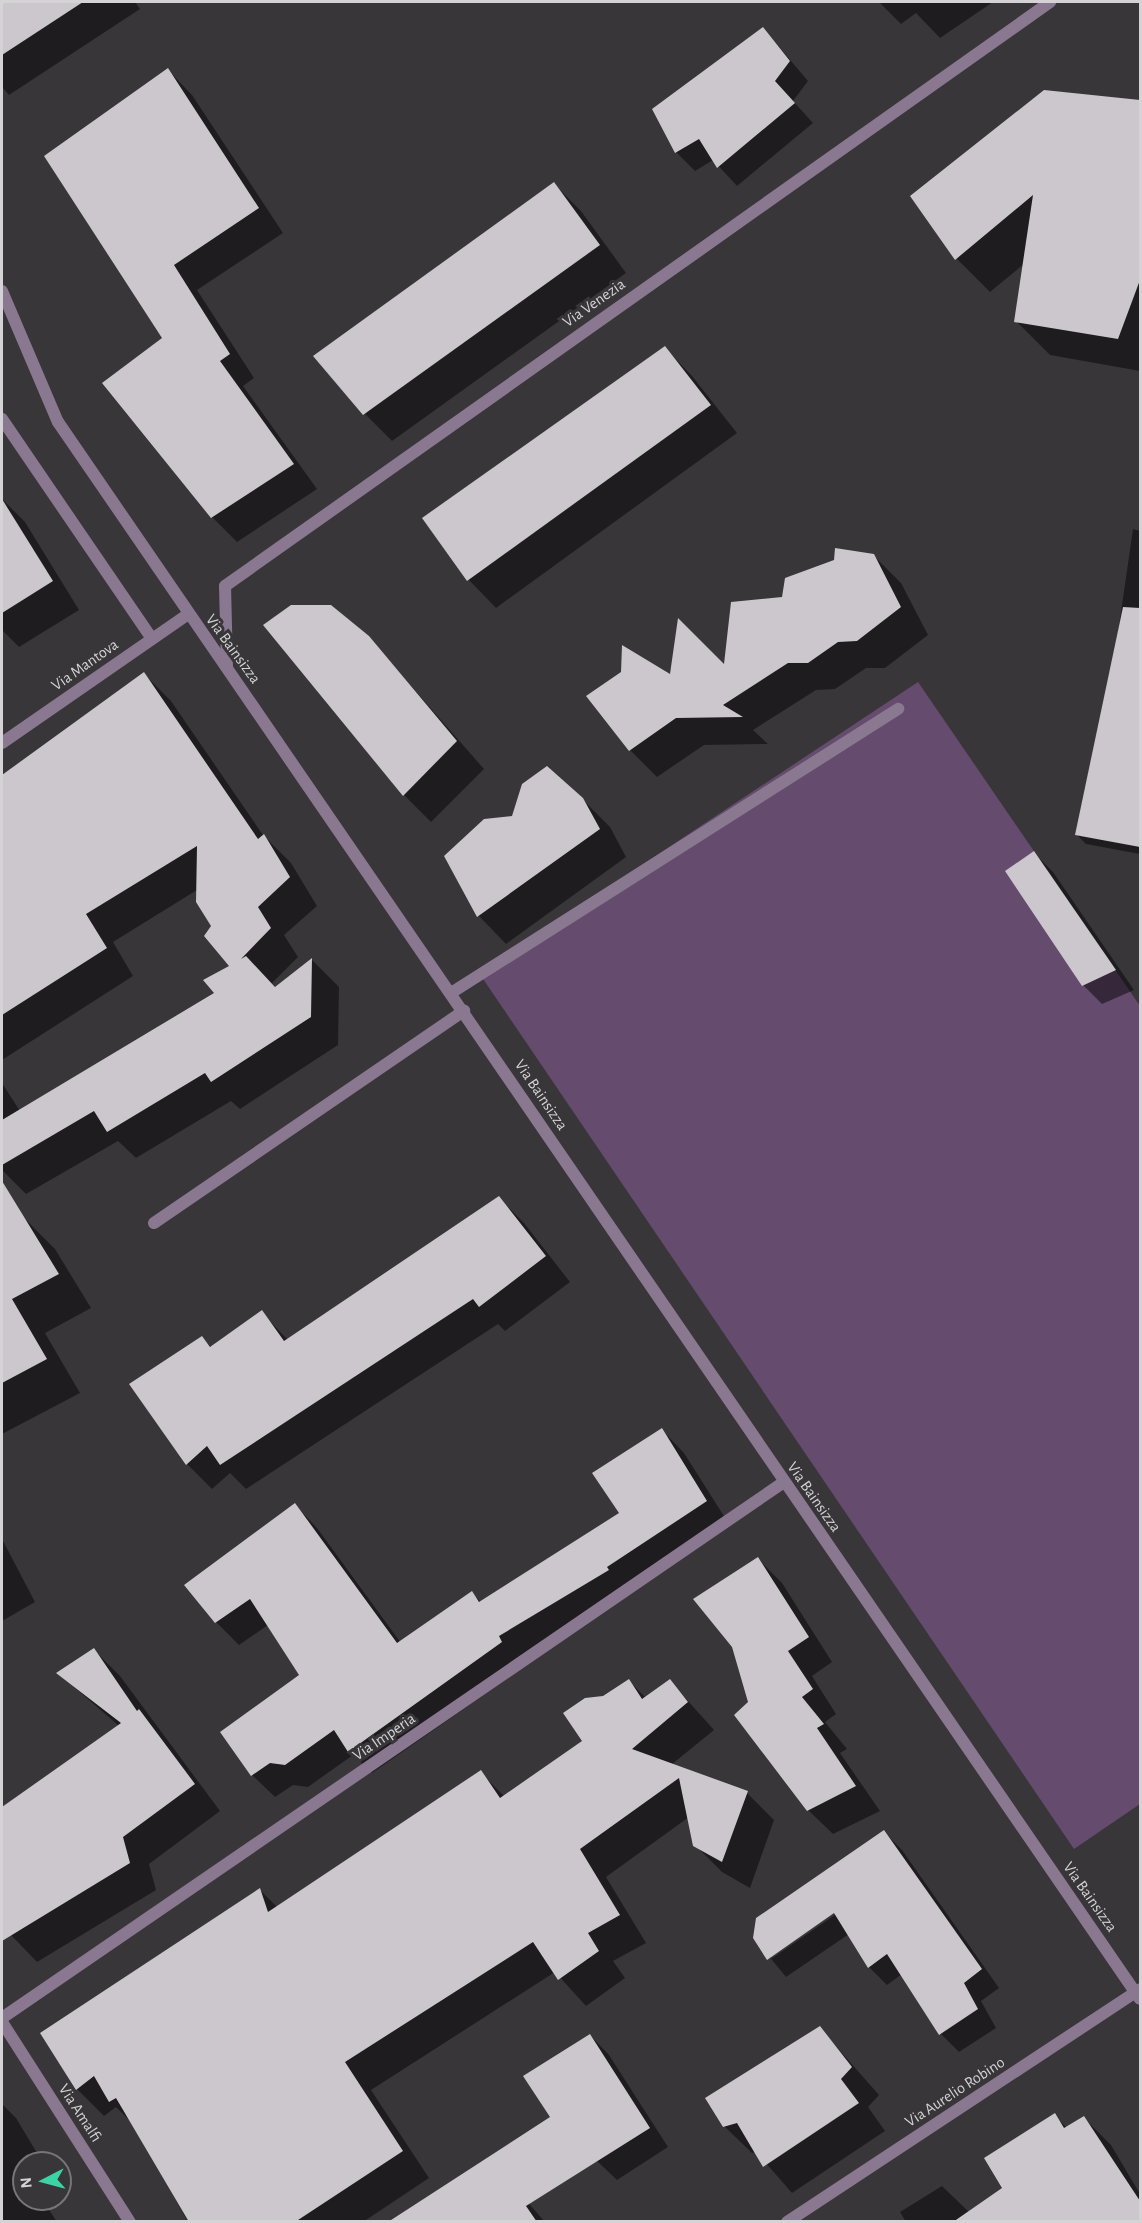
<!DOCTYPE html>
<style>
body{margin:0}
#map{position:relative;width:1142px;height:2223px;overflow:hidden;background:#39363a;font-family:"Alegreya Sans",sans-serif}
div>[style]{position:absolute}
.green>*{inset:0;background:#654b6e}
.shadow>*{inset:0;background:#0007}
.building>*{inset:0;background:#cbc7cd}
.service>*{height:12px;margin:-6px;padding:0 6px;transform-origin:6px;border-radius:6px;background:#8a7890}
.minor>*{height:12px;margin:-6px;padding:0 6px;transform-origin:6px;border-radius:6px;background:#8a7890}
span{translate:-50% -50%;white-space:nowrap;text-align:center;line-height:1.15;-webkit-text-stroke:6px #39363a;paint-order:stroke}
.street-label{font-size:16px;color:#d5d3d5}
.frame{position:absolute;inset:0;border:3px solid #d5d3d5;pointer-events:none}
.north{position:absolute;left:12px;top:2151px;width:60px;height:60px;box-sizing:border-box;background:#39363a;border:2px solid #777578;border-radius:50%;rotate:264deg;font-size:16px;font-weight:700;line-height:24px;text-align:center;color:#d5d3d5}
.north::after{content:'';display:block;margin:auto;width:21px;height:27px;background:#3bd4a4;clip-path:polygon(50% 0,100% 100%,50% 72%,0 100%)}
</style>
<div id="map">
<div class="green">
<i style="clip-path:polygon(918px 682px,1140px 1006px,1140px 1804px,1074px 1849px,479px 973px)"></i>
</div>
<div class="shadow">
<i style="clip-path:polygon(2px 2px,135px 2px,140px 9px,9px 95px,2px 87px)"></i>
<i style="clip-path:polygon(879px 2px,993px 2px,940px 38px,916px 13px,901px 24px)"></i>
<i style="clip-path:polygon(763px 28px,808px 81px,793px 101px,813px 123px,737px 186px,713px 160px,695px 171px,676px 152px)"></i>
<i style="clip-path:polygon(168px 70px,192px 95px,283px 233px,197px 290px,254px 378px,243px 386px,317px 489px,237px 542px,212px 517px,104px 383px,164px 338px)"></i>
<i style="clip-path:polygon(1044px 91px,1140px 101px,1140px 371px,1050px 355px,1016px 321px,1024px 264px,990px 292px,957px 259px)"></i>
<i style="clip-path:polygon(554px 184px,581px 211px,626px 273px,392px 441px,365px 414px)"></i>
<i style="clip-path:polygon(665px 348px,692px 376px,737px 433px,496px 608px,469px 580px,425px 518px)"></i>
<i style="clip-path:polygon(2px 499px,25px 522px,79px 610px,19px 647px,2px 630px)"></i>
<i style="clip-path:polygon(1133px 529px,1140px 531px,1140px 854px,1086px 844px,1076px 834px,1115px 653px)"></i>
<i style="clip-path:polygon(873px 555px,901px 583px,928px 635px,885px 668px,866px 668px,835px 689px,816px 690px,753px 730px,768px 744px,704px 745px,657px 777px,630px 750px,672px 677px,726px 667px,783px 598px)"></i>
<i style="clip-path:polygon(368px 637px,484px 769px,431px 822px,404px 795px)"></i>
<i style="clip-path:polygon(144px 674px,171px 701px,263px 835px,291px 863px,317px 906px,284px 935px,298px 957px,272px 983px,276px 988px,312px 960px,339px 987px,338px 1045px,240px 1109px,231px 1101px,136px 1158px,118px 1141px,26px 1194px,2px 1170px,2px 1083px,20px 1111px,216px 994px,231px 966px,197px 890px,113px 942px,133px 976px,2px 1060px,2px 776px)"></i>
<i style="clip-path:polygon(582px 799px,610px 827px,626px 857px,506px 944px,479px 916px,446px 856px,514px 818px)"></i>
<i style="clip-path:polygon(1034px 853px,1053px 872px,1134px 990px,1102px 1004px,1083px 985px)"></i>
<i style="clip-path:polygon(499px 1198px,524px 1223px,570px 1282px,505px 1331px,498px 1324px,246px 1489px,230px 1473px,212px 1489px,187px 1464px,202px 1338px,212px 1348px,261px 1312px,288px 1340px)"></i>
<i style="clip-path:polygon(21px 1215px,55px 1249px,91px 1308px,45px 1333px,80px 1393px,2px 1434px,2px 1226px)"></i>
<i style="clip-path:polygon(662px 1430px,684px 1453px,729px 1524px,372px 1773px,353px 1755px,308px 1787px,293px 1785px,275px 1797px,252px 1775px,301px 1675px,268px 1625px,239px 1645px,216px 1622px,295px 1505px,317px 1528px,401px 1643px,472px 1593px,482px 1603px,621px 1513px)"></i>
<i style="clip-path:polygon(2px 1539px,35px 1602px,2px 1621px)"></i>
<i style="clip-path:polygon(758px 1559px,782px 1583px,832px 1662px,812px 1676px,836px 1714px,825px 1722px,847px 1749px,840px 1753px,880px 1811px,833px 1834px,808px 1810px,750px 1703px)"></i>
<i style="clip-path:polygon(94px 1650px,120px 1676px,220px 1811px,149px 1864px,156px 1890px,37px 1962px,11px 1935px,2px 1913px,2px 1809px,119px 1726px,58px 1673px)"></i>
<i style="clip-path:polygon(629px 1681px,646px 1698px,670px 1681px,714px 1730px,671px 1765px,747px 1793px,774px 1820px,750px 1888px,722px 1872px,695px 1845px,689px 1817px,606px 1877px,646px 1943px,613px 1961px,625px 1978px,586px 2006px,555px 1972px,371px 2090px,429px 2178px,363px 2222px,188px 2222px,135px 2126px,116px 2107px,104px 2116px,77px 2089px,260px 1890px,278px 1908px,480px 1772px,505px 1797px,584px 1742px,603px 1697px)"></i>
<i style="clip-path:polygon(evenodd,884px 1832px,902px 1850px,999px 1988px,981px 2001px,996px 2028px,959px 2052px,941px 2034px,902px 1974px,887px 1985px,869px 1967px,849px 1934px,786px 1977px,754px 1938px,757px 1918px,884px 1832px,840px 1908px,842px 1910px,771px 1959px,771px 1955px,840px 1908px)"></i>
<i style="clip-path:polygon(820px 2028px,879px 2095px,868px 2107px,885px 2131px,792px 2193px,756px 2152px,752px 2153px,724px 2126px)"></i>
<i style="clip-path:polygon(590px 2035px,609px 2055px,668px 2147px,617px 2180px,597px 2161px)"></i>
<i style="clip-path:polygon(2px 2104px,16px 2118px,43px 2163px,24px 2163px,24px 2199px,42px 2199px,57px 2222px,2px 2222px)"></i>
<i style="clip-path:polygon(1054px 2115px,1067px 2128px,1084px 2118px,1111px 2145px,1140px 2194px,1140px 2222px,906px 2222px,900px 2212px,942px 2186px,969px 2212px,1004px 2188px)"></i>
<i style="clip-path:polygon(510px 2182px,545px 2222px,454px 2222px)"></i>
</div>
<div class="building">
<i style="clip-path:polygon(2px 2px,83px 2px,2px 55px)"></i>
<i style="clip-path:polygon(763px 27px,790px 61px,775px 81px,795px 103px,717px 168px,699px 139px,675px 153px,652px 109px)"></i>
<i style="clip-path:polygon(168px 68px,259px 208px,174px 265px,230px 354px,220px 361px,294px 464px,211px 518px,102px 383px,162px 338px,44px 156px)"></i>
<i style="clip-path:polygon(1044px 90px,1140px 100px,1140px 280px,1118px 339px,1014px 322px,1033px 195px,955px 260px,910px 196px)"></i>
<i style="clip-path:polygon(554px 182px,600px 245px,363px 415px,313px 356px)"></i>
<i style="clip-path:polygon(665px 346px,711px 405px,467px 581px,422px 518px)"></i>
<i style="clip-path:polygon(2px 499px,53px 581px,2px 613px)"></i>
<i style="clip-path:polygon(835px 548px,874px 554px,901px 607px,857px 641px,838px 642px,808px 663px,788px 663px,723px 705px,743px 717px,676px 718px,629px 751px,586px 696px,621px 672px,622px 645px,670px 674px,678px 618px,724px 664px,731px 602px,782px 597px,785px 578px,834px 560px)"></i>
<i style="clip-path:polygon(291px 605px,331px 605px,369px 636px,457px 741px,403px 796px,263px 625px)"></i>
<i style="clip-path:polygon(1123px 607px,1140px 608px,1140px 847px,1075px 835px)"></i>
<i style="clip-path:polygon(144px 672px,258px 839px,264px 834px,290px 877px,258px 907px,271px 928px,241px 959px,246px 956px,275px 987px,312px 958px,311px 1017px,211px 1082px,205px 1073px,107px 1132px,94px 1111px,2px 1165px,2px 1120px,214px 993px,203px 980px,229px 966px,204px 936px,211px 926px,196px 902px,197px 846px,86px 914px,107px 948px,2px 1015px,2px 775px)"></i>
<i style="clip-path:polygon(547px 766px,583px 798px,600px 829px,477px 917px,444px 856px,484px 819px,512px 816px,522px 784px)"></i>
<i style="clip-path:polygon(1034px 851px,1116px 970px,1082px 986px,1005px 871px)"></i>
<i style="clip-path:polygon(2px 1181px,59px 1274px,12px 1299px,47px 1359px,2px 1383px)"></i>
<i style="clip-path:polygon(499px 1196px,546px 1256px,479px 1307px,473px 1299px,220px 1465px,207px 1446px,186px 1465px,129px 1384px,202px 1336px,210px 1347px,262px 1310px,284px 1341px)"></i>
<i style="clip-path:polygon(662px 1428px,707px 1501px,607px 1567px,609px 1570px,499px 1636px,502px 1642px,348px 1752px,334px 1730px,285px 1765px,270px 1763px,251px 1776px,220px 1732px,299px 1675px,250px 1599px,215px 1623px,184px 1585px,295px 1503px,397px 1643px,472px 1591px,479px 1602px,619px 1513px,592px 1473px)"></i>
<i style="clip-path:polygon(758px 1557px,809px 1637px,788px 1651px,813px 1689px,802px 1697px,824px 1724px,817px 1728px,856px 1786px,807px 1811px,734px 1715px,748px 1702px,732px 1647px,693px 1599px)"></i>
<i style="clip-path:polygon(94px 1648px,137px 1711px,139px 1709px,195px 1784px,123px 1837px,130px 1863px,2px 1941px,2px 1807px,121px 1723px,56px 1673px)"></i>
<i style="clip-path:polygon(629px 1679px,642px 1699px,670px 1679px,688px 1702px,632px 1749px,748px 1791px,722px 1862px,693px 1846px,679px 1778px,580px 1849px,620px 1915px,588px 1933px,599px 1951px,558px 1980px,533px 1942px,345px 2062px,403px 2151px,295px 2222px,189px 2222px,116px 2098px,109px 2102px,94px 2076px,76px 2090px,40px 2033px,260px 1888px,268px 1912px,481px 1770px,500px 1798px,582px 1741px,563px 1713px,585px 1698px,603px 1696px)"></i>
<i style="clip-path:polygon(884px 1830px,982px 1969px,964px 1983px,978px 2009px,939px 2035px,887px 1954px,868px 1968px,834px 1913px,767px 1960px,753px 1938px,756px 1918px)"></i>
<i style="clip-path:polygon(820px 2026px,852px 2067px,841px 2079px,859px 2103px,763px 2167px,737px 2123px,723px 2127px,705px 2098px)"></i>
<i style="clip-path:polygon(590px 2034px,650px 2128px,526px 2206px,537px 2222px,388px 2222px,550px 2117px,523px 2076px)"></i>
<i style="clip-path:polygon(1055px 2113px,1064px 2128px,1084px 2116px,1140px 2201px,1140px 2222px,953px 2222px,1002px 2188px,984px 2158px)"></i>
</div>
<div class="service">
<i style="left:451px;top:993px;width:530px;rotate:-32.43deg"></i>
</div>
<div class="minor">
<i style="left:2px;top:291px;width:142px;rotate:66.9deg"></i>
<i style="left:58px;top:422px;width:1912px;rotate:55.55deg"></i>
<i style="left:2px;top:419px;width:266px;rotate:55.7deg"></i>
<i style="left:227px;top:667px;width:81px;rotate:-91.4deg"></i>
<i style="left:225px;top:586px;width:1011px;rotate:-35.29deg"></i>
<i style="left:2px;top:743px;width:226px;rotate:-34.7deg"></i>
<i style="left:154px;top:1223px;width:376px;rotate:-34.4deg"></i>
<i style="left:2px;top:2018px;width:948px;rotate:-34.43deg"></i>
<i style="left:2px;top:2022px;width:237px;rotate:57.4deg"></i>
<i style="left:787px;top:2222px;width:423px;rotate:-33.4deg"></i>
</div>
<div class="street-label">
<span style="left:594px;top:303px;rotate:-35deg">Via Venezia</span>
<span style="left:233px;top:649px;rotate:54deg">Via Bainsizza</span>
<span style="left:85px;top:665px;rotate:-35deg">Via Mantova</span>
<span style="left:541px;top:1095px;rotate:56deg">Via Bainsizza</span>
<span style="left:814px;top:1497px;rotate:55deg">Via Bainsizza</span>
<span style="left:384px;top:1737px;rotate:-34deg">Via Imperia</span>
<span style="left:1090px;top:1897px;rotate:55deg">Via Bainsizza</span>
<span style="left:955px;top:2092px;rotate:-33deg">Via Aurelio Robino</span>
<span style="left:80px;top:2113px;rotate:57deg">Via Amalfi</span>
</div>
<div class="frame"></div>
<div class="north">N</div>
</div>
